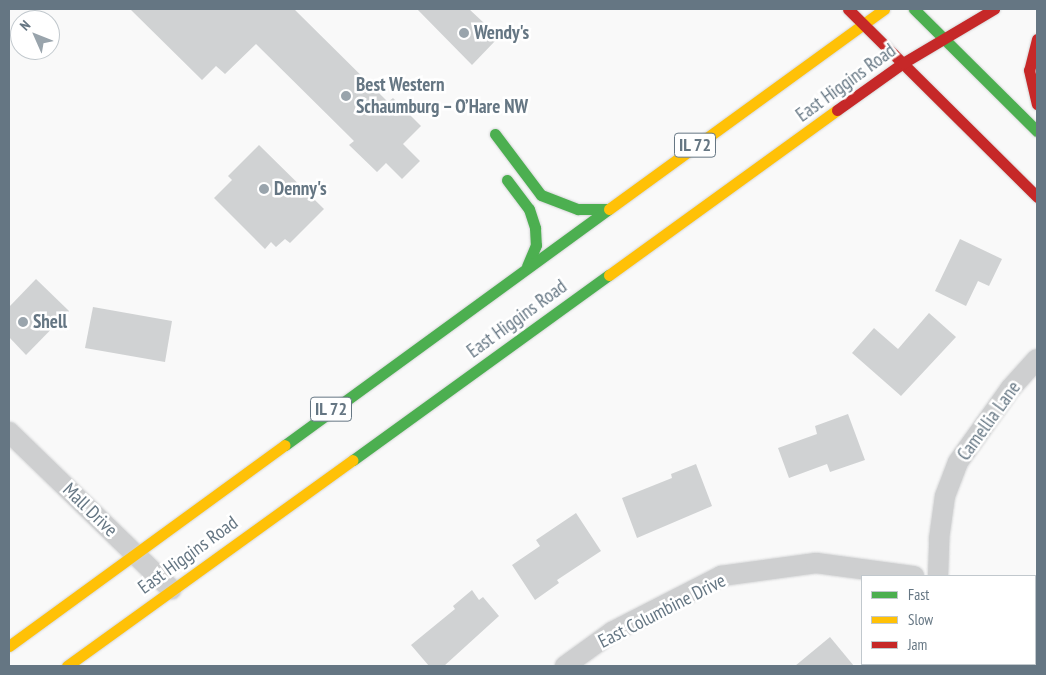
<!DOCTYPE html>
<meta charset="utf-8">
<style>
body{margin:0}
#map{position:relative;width:1046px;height:675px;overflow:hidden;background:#f9f9f9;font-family:"PT Sans Narrow",sans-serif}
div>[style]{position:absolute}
.building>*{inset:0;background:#d0d2d3}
.roads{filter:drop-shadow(0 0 1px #d5d6d7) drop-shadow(0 0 1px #d5d6d7)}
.street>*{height:20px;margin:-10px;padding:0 10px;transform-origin:10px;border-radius:10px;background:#cecfd0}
.fast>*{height:11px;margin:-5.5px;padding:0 5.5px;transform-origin:5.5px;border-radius:5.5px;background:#4caf50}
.slow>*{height:11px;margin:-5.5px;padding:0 5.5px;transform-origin:5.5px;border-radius:5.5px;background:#ffc107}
.jam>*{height:11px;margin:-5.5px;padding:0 5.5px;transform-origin:5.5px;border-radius:5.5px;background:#c62828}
.dots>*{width:14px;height:14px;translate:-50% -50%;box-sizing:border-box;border:2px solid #fff;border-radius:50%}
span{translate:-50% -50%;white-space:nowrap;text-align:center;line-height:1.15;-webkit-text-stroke:5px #fff;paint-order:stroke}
.shield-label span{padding:1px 4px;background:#fff;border:1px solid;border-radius:4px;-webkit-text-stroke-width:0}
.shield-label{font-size:18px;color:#657683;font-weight:700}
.poi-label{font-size:19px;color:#657683;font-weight:700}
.left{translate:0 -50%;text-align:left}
.street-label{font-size:19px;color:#657683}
.frame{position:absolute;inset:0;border:10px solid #657683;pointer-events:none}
.legend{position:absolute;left:861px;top:575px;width:175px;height:90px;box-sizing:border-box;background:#fff;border:1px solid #c1c8cd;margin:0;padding:6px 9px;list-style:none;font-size:15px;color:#657683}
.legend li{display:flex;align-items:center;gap:10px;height:25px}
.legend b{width:25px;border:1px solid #c1c8cd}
.north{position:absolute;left:10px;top:10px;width:50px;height:50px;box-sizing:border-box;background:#fff;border:1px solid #c1c8cd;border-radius:50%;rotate:314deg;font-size:14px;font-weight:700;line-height:20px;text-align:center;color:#657683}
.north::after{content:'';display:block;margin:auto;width:18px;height:22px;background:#99a4ac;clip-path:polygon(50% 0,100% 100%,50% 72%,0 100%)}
</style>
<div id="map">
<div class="building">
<i style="clip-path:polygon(130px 9px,294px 9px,388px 102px,393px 98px,421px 126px,403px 144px,420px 161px,402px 179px,386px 163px,377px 172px,349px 145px,354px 141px,256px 44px,225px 74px,216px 66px,202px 80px)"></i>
<i style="clip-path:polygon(417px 9px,469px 9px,484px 23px,481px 26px,496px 40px,472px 65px)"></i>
<i style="clip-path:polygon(259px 145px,324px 209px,290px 243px,285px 239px,276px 247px,271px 242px,265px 249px,214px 198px,232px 180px,228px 176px)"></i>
<i style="clip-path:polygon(960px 239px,1002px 259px,989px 286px,978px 281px,966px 306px,935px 291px)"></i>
<i style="clip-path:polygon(36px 279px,69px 311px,26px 355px,9px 337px,9px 307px)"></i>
<i style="clip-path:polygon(93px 307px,172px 321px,165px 362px,85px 348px)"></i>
<i style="clip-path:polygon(929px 313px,956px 337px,901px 396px,852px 353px,874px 328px,898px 349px)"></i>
<i style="clip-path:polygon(848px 414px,865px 460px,830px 472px,827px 464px,789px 478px,778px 448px,817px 434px,815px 426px)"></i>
<i style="clip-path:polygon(696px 464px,712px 506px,637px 538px,622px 498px,672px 478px,671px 474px)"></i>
<i style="clip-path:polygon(576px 513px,601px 551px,557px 580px,559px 583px,535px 600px,512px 565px,540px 546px,536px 540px)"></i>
<i style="clip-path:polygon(472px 590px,479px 600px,483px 597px,499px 616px,444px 666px,429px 666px,411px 645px,455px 609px,453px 606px)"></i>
<i style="clip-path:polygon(830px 637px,854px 666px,795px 666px)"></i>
</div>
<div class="roads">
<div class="street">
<i style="left:9px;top:432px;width:226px;rotate:44.1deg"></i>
<i style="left:938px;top:576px;width:37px;rotate:-88deg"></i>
<i style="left:939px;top:539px;width:43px;rotate:-82.1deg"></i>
<i style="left:945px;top:496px;width:36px;rotate:-69deg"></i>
<i style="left:958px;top:462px;width:90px;rotate:-54.5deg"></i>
<i style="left:1010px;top:389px;width:40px;rotate:-48deg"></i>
<i style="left:1035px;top:609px;width:2px;rotate:27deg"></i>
<i style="left:565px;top:666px;width:58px;rotate:-35.9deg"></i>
<i style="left:612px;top:632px;width:123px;rotate:-27.2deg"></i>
<i style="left:721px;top:576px;width:96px;rotate:-7.8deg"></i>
<i style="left:816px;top:563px;width:99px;rotate:7.6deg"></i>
<i style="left:937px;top:666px;width:2px;rotate:-90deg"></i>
</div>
<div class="fast">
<i style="left:914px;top:9px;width:173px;rotate:44.8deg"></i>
<i style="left:495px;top:134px;width:76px;rotate:53deg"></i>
<i style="left:541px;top:195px;width:40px;rotate:21deg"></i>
<i style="left:578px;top:209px;width:28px"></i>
<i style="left:507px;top:180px;width:36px;rotate:53deg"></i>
<i style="left:529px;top:209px;width:20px;rotate:72deg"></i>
<i style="left:535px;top:228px;width:17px;rotate:87deg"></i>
<i style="left:536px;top:245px;width:23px;rotate:113deg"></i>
<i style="left:285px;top:445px;width:401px;rotate:-36.1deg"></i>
<i style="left:353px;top:460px;width:316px;rotate:-35.9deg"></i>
</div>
<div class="slow">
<i style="left:609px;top:209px;width:340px;rotate:-36deg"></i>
<i style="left:609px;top:275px;width:281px;rotate:-35.9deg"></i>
<i style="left:9px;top:646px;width:341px;rotate:-36.1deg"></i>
<i style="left:67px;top:666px;width:352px;rotate:-35.8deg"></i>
</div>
<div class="jam">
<i style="left:848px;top:9px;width:267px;rotate:44.8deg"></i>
<i style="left:1037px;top:39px;width:32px;rotate:104deg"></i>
<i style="left:1029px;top:70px;width:35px;rotate:77deg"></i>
<i style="left:837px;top:110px;width:81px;rotate:-35.5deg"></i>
<i style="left:903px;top:63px;width:106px;rotate:-30.7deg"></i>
</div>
</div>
<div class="dots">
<i style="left:464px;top:33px;background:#99a4ac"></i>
<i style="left:346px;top:96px;background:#99a4ac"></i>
<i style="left:264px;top:189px;background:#99a4ac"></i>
<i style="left:23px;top:322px;background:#99a4ac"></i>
</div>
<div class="shield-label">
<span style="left:695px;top:145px">IL 72</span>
<span style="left:331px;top:409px">IL 72</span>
</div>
<div class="poi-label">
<span class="left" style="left:474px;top:33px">Wendy's</span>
<span class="left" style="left:356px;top:96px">Best Western<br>Schaumburg – O’Hare NW</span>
<span class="left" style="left:274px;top:189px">Denny's</span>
<span class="left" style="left:33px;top:322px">Shell</span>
</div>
<div class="street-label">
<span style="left:846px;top:83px;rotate:-36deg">East Higgins Road</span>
<span style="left:517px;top:319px;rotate:-36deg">East Higgins Road</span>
<span style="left:989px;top:421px;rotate:-54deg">Camellia Lane</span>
<span style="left:90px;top:510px;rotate:44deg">Mall Drive</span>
<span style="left:188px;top:555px;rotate:-36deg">East Higgins Road</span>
<span style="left:662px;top:611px;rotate:-27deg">East Columbine Drive</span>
</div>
<div class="frame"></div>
<ul class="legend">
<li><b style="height:6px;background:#4caf50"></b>Fast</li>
<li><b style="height:6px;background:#ffc107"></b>Slow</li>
<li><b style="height:6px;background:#c62828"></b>Jam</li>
</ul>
<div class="north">N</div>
</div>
